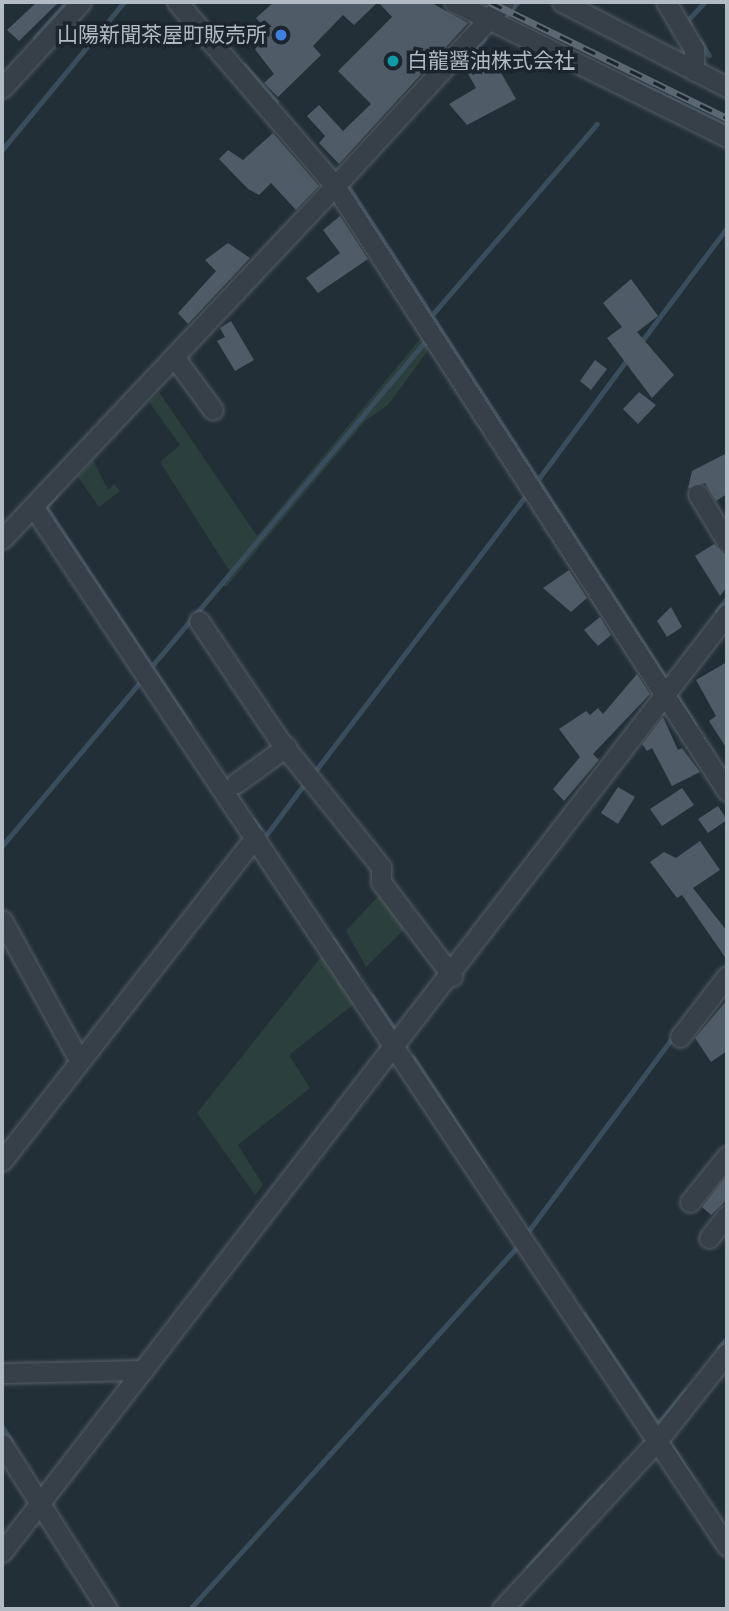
<!DOCTYPE html>
<meta charset="utf-8">
<style>
body{margin:0}
#map{position:relative;width:729px;height:1611px;overflow:hidden;background:#232f37;font-family:"Public Sans","Noto Sans JP",sans-serif}
div>[style]{position:absolute}
.green>*{inset:0;background:#2b3f3c}
.stream>*{height:4.5px;margin:-2.25px;padding:0 2.25px;transform-origin:2.25px;border-radius:2.25px;background:#394d5d}
.building>*{inset:0;background:#4f5b66}
.roads{filter:drop-shadow(0 0 2px #555e66) drop-shadow(0 0 2px #555e66)}
.minor>*{height:19px;margin:-9.5px;padding:0 9.5px;transform-origin:9.5px;border-radius:9.5px;background:#374048}
.rail>*{height:7px;margin-top:-3.5px;transform-origin:0;background:repeating-linear-gradient(90deg,#1c252d 0 13px,#5b6771 0 26px);box-sizing:border-box;border-block:2px solid #5b6771}
.dots>*{width:19px;height:19px;translate:-50% -50%;box-sizing:border-box;border:4px solid #1c252d;border-radius:50%}
span{translate:-50% -50%;white-space:nowrap;text-align:center;line-height:1.15;-webkit-text-stroke:7px #1c252d;paint-order:stroke}
.poi-label{font-size:21px;color:#b2bbc4}
.right{translate:-100% -50%;text-align:right}
.left{translate:0 -50%;text-align:left}
.frame{position:absolute;inset:0;border:4px solid #b2bbc4;pointer-events:none}
</style>
<div id="map">
<div class="green">
<i style="clip-path:polygon(425px 333px,432px 345px,388px 405px,366px 420px,226px 587px,221px 583px,230px 572px,160px 462px,180px 445px,149px 402px,159px 392px,257px 536px)"></i>
<i style="clip-path:polygon(93px 460px,108px 490px,114px 484px,120px 491px,99px 507px,78px 477px)"></i>
<i style="clip-path:polygon(380px 894px,405px 929px,366px 967px,346px 931px)"></i>
<i style="clip-path:polygon(325px 952px,358px 1001px,289px 1055px,310px 1088px,238px 1145px,263px 1185px,255px 1195px,197px 1113px)"></i>
</div>
<div class="stream">
<i style="left:503px;top:18px;width:22px;rotate:-47deg"></i>
<i style="left:690px;top:25px;width:5px;rotate:-127deg"></i>
<i style="left:687px;top:21px;width:26px;rotate:-47deg"></i>
<i style="left:35px;top:38px;width:48px;rotate:-48.4deg"></i>
<i style="left:700px;top:41px;width:17px;rotate:57deg"></i>
<i style="left:470px;top:53px;width:20px;rotate:-45deg"></i>
<i style="left:244px;top:65px;width:48px;rotate:48.4deg"></i>
<i style="left:631px;top:79px;width:107px;rotate:26.1deg"></i>
<i style="left:2px;top:150px;width:192px;rotate:-50.5deg"></i>
<i style="left:346px;top:183px;width:584px;rotate:57.15deg"></i>
<i style="left:432px;top:315px;width:252px;rotate:-49.2deg"></i>
<i style="left:641px;top:342px;width:143px;rotate:-53deg"></i>
<i style="left:534px;top:485px;width:156px;rotate:-53.4deg"></i>
<i style="left:56px;top:496px;width:15px;rotate:132deg"></i>
<i style="left:46px;top:507px;width:259px;rotate:56.5deg"></i>
<i style="left:717px;top:611px;width:16px;rotate:-52deg"></i>
<i style="left:152px;top:666px;width:422px;rotate:-49.9deg"></i>
<i style="left:677px;top:696px;width:34px;rotate:58deg"></i>
<i style="left:313px;top:774px;width:352px;rotate:-52.6deg"></i>
<i style="left:254px;top:820px;width:11px;rotate:56deg"></i>
<i style="left:267px;top:834px;width:64px;rotate:-53.3deg"></i>
<i style="left:2px;top:846px;width:217px;rotate:-49.9deg"></i>
<i style="left:333px;top:939px;width:43px;rotate:56.3deg"></i>
<i style="left:372px;top:996px;width:41px;rotate:55.9deg"></i>
<i style="left:413px;top:1057px;width:131px;rotate:56.8deg"></i>
<i style="left:527px;top:1233px;width:244px;rotate:-53.3deg"></i>
<i style="left:584px;top:1314px;width:133px;rotate:56.1deg"></i>
<i style="left:719px;top:1348px;width:13px;rotate:-51deg"></i>
<i style="left:658px;top:1424px;width:43px;rotate:-50.7deg"></i>
<i style="left:2px;top:1426px;width:17px;rotate:57deg"></i>
<i style="left:672px;top:1447px;width:40px;rotate:57.1deg"></i>
<i style="left:528px;top:1567px;width:110px;rotate:-47.2deg"></i>
<i style="left:190px;top:1609px;width:489px;rotate:-47.9deg"></i>
</div>
<div class="building">
<i style="clip-path:polygon(37px 2px,59px 2px,19px 41px,7px 30px)"></i>
<i style="clip-path:polygon(274px 2px,430px 2px,468px 23px,339px 164px,319px 143px,325px 136px,307px 116px,319px 105px,343px 131px,371px 104px,338px 71px,392px 17px,378px 2px,354px 25px,343px 15px,313px 46px,321px 55px,278px 97px,264px 83px,274px 74px,254px 48px,270px 33px,256px 18px)"></i>
<i style="clip-path:polygon(489px 52px,516px 99px,467px 125px,449px 104px,476px 88px,466px 70px)"></i>
<i style="clip-path:polygon(273px 133px,319px 186px,296px 210px,271px 183px,259px 195px,248px 189px,219px 159px,228px 150px,243px 160px)"></i>
<i style="clip-path:polygon(340px 216px,368px 259px,318px 293px,306px 278px,340px 253px,323px 230px)"></i>
<i style="clip-path:polygon(228px 243px,250px 258px,188px 324px,178px 313px,216px 271px,205px 260px)"></i>
<i style="clip-path:polygon(631px 279px,658px 316px,637px 332px,674px 375px,652px 398px,607px 338px,622px 327px,603px 303px)"></i>
<i style="clip-path:polygon(231px 321px,254px 360px,235px 371px,217px 341px,225px 337px,220px 328px)"></i>
<i style="clip-path:polygon(595px 360px,607px 369px,591px 390px,580px 381px)"></i>
<i style="clip-path:polygon(639px 392px,656px 405px,638px 424px,623px 409px)"></i>
<i style="clip-path:polygon(727px 453px,727px 494px,716px 501px,705px 483px,688px 488px,692px 471px)"></i>
<i style="clip-path:polygon(714px 544px,727px 556px,727px 587px,720px 596px,695px 556px)"></i>
<i style="clip-path:polygon(569px 570px,587px 598px,571px 612px,543px 588px)"></i>
<i style="clip-path:polygon(671px 607px,682px 627px,667px 637px,657px 621px)"></i>
<i style="clip-path:polygon(600px 617px,611px 635px,598px 646px,584px 630px)"></i>
<i style="clip-path:polygon(727px 662px,727px 749px,709px 721px,716px 716px,696px 680px)"></i>
<i style="clip-path:polygon(637px 674px,650px 694px,593px 754px,599px 760px,564px 801px,553px 789px,580px 757px,559px 729px,586px 711px,590px 715px,598px 708px,603px 714px)"></i>
<i style="clip-path:polygon(663px 717px,678px 750px,682px 748px,700px 772px,672px 786px,652px 748px,647px 751px,642px 744px)"></i>
<i style="clip-path:polygon(618px 787px,635px 797px,618px 824px,601px 813px)"></i>
<i style="clip-path:polygon(682px 788px,694px 805px,662px 826px,650px 809px)"></i>
<i style="clip-path:polygon(718px 806px,727px 820px,708px 833px,698px 819px)"></i>
<i style="clip-path:polygon(700px 841px,720px 870px,693px 888px,727px 931px,727px 960px,682px 895px,677px 898px,650px 862px,664px 852px,676px 858px)"></i>
<i style="clip-path:polygon(727px 1000px,727px 1051px,711px 1062px,695px 1038px)"></i>
<i style="clip-path:polygon(727px 1175px,727px 1200px,711px 1215px,702px 1207px)"></i>
</div>
<div class="roads">
<div class="minor">
<i style="left:177px;top:2px;width:243px;rotate:49.3deg"></i>
<i style="left:335px;top:186px;width:250px;rotate:-47.4deg"></i>
<i style="left:454px;top:2px;width:305px;rotate:26.3deg"></i>
<i style="left:562px;top:2px;width:186px;rotate:27.3deg"></i>
<i style="left:666px;top:2px;width:55px;rotate:59.2deg"></i>
<i style="left:694px;top:49px;width:22px;rotate:90deg"></i>
<i style="left:2px;top:88px;width:117px;rotate:-47.4deg"></i>
<i style="left:175px;top:358px;width:64px;rotate:53.8deg"></i>
<i style="left:698px;top:494px;width:56px;rotate:58.9deg"></i>
<i style="left:34px;top:508px;width:1248px;rotate:56.27deg"></i>
<i style="left:2px;top:539px;width:485px;rotate:-46.7deg"></i>
<i style="left:335px;top:186px;width:721px;rotate:57.06deg"></i>
<i style="left:199px;top:621px;width:145px;rotate:56deg"></i>
<i style="left:280px;top:741px;width:161px;rotate:51.3deg"></i>
<i style="left:381px;top:867px;width:15px;rotate:90deg"></i>
<i style="left:381px;top:882px;width:118px;rotate:52.9deg"></i>
<i style="left:236px;top:783px;width:62px;rotate:-35.8deg"></i>
<i style="left:2px;top:920px;width:160px;rotate:61.2deg"></i>
<i style="left:680px;top:1037px;width:77px;rotate:-52.4deg"></i>
<i style="left:2px;top:1161px;width:411px;rotate:-52deg"></i>
<i style="left:690px;top:1202px;width:59px;rotate:-51.2deg"></i>
<i style="left:709px;top:1238px;width:29px;rotate:-52deg"></i>
<i style="left:2px;top:1373px;width:141px;rotate:-1.2deg"></i>
<i style="left:2px;top:1444px;width:196px;rotate:57.5deg"></i>
<i style="left:2px;top:1552px;width:1186px;rotate:-52.3deg"></i>
<i style="left:502px;top:1609px;width:229px;rotate:-47.3deg"></i>
<i style="left:657px;top:1441px;width:112px;rotate:-51.5deg"></i>
</div>
</div>
<div class="rail">
<i style="left:490px;top:2px;width:264px;rotate:26.1deg"></i>
</div>
<div class="dots">
<i style="left:281px;top:35px;background:#3f7fe0"></i>
<i style="left:393px;top:61px;background:#0f9aa8"></i>
</div>
<div class="poi-label">
<span class="right" style="left:267px;top:35px">山陽新聞茶屋町販売所</span>
<span class="left" style="left:407px;top:61px">白龍醤油株式会社</span>
</div>
<div class="frame"></div>
</div>
